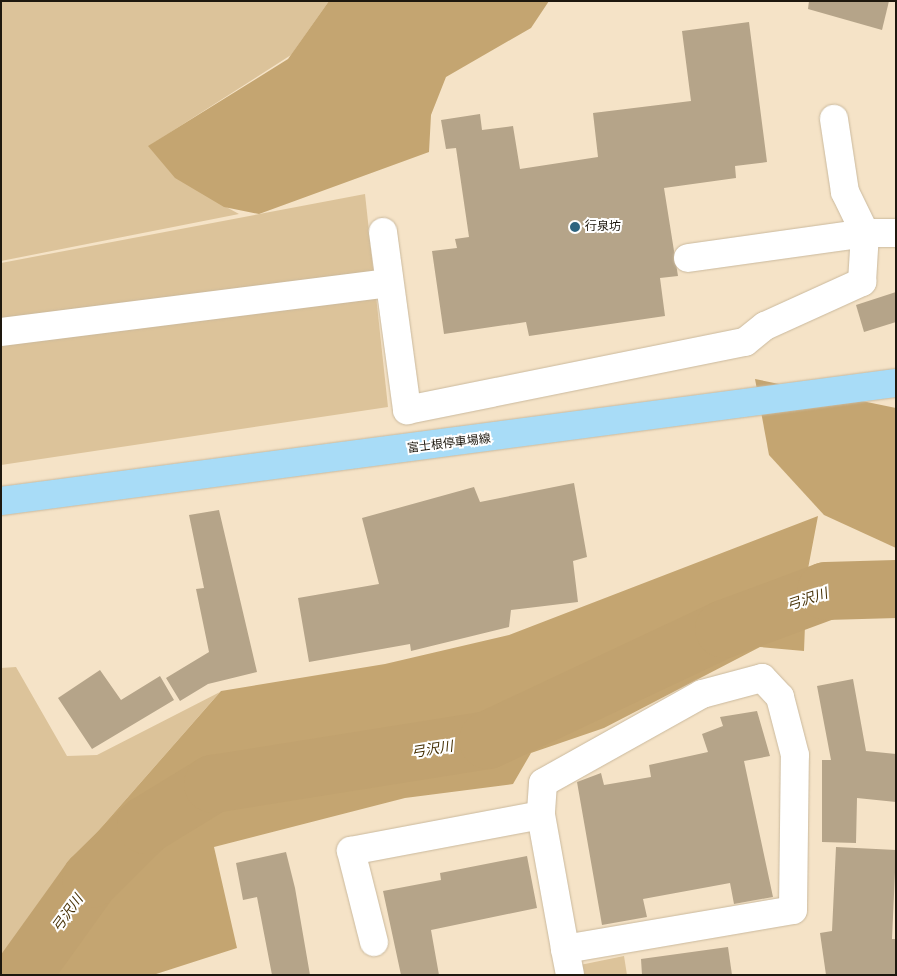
<!DOCTYPE html>
<meta charset="utf-8">
<style>
body{margin:0}
#map{position:relative;width:897px;height:976px;overflow:hidden;background:#f5e3c7;font-family:"Work Sans","Noto Sans JP",sans-serif}
div>[style]{position:absolute}
.green>*{inset:0;background:#dcc39a}
.forest>*{inset:0;background:#c4a571}
.river>*{height:58px;margin:-29px;padding:0 29px;transform-origin:29px;border-radius:29px;background:#c1a26f}
.building>*{inset:0;background:#b5a489}
.roads{filter:drop-shadow(0 0 1px #cab99d) drop-shadow(0 0 1px #cab99d)}
.minor>*{height:28px;margin:-14px;padding:0 14px;transform-origin:14px;border-radius:14px;background:#fff}
.major>*{height:28px;margin:-14px;padding:0 14px;transform-origin:14px;border-radius:14px;background:#a8dcf7}
.dots>*{width:14px;height:14px;translate:-50% -50%;box-sizing:border-box;border:2px solid #fff;border-radius:50%}
span{translate:-50% -50%;white-space:nowrap;text-align:center;line-height:1.15;-webkit-text-stroke:4px #fff;paint-order:stroke}
.poi-label{font-size:12px;color:#1e180e}
.left{translate:0 -50%;text-align:left}
.street-label{font-size:12px;color:#1e180e}
.water-label{font-size:14px;color:#473105;font-style:italic}
.frame{position:absolute;inset:0;border:2px solid #1e180e;pointer-events:none}
</style>
<div id="map">
<div class="green">
<i style="clip-path:polygon(1px 1px,329px 1px,291px 55px,152px 144px,219px 203px,239px 214px,1px 261px)"></i>
<i style="clip-path:polygon(365px 194px,388px 407px,1px 465px,1px 263px)"></i>
<i style="clip-path:polygon(16px 667px,67px 756px,97px 755px,220px 692px,78px 854px,1px 964px,1px 668px)"></i>
<i style="clip-path:polygon(624px 956px,627px 975px,582px 975px,580px 965px)"></i>
</div>
<div class="forest">
<i style="clip-path:polygon(329px 1px,549px 1px,531px 28px,446px 77px,431px 115px,429px 152px,259px 214px,224px 207px,175px 178px,148px 146px,288px 59px)"></i>
<i style="clip-path:polygon(755px 379px,896px 408px,896px 548px,824px 515px,769px 455px)"></i>
<i style="clip-path:polygon(818px 516px,807px 574px,804px 651px,760px 647px,604px 728px,531px 753px,513px 784px,405px 798px,214px 847px,237px 948px,153px 975px,1px 975px,1px 964px,78px 854px,221px 691px,385px 664px,509px 635px)"></i>
</div>
<div class="river">
<i style="left:22px;top:975px;width:118px;rotate:-54.3deg"></i>
<i style="left:91px;top:879px;width:77px;rotate:-44.5deg"></i>
<i style="left:146px;top:825px;width:79px;rotate:-31.5deg"></i>
<i style="left:213px;top:784px;width:278px;rotate:-9.1deg"></i>
<i style="left:488px;top:740px;width:261px;rotate:-25.2deg"></i>
<i style="left:724px;top:629px;width:109px;rotate:-20.4deg"></i>
<i style="left:826px;top:591px;width:70px;rotate:-1.6deg"></i>
</div>
<div class="building">
<i style="clip-path:polygon(809px 1px,889px 1px,882px 30px,808px 9px)"></i>
<i style="clip-path:polygon(749px 22px,767px 162px,735px 166px,736px 178px,664px 188px,678px 276px,660px 278px,665px 316px,529px 336px,526px 322px,444px 334px,432px 251px,457px 248px,455px 239px,469px 237px,456px 148px,446px 149px,441px 120px,480px 114px,482px 130px,513px 126px,520px 169px,598px 157px,593px 113px,691px 101px,682px 31px)"></i>
<i style="clip-path:polygon(896px 292px,896px 322px,864px 332px,856px 305px)"></i>
<i style="clip-path:polygon(574px 483px,587px 557px,573px 561px,578px 602px,511px 610px,509px 627px,411px 651px,410px 644px,309px 662px,298px 598px,379px 584px,362px 518px,474px 487px,480px 502px)"></i>
<i style="clip-path:polygon(219px 510px,257px 672px,208px 684px,180px 701px,166px 678px,209px 652px,196px 589px,204px 588px,189px 515px)"></i>
<i style="clip-path:polygon(100px 670px,121px 700px,160px 676px,174px 700px,92px 749px,58px 698px)"></i>
<i style="clip-path:polygon(853px 679px,866px 751px,896px 754px,896px 802px,857px 798px,856px 843px,822px 842px,822px 760px,831px 760px,817px 686px)"></i>
<i style="clip-path:polygon(757px 711px,770px 756px,744px 761px,773px 897px,734px 904px,730px 883px,643px 899px,647px 917px,602px 925px,577px 782px,601px 773px,604px 785px,651px 777px,649px 765px,708px 752px,702px 734px,723px 726px,720px 717px)"></i>
<i style="clip-path:polygon(836px 847px,896px 850px,892px 939px,896px 939px,896px 975px,826px 975px,820px 933px,832px 931px)"></i>
<i style="clip-path:polygon(286px 852px,295px 888px,310px 975px,272px 975px,257px 897px,243px 900px,236px 863px)"></i>
<i style="clip-path:polygon(527px 856px,537px 908px,431px 930px,439px 975px,401px 975px,383px 891px,441px 880px,440px 873px)"></i>
<i style="clip-path:polygon(728px 947px,732px 975px,642px 975px,641px 959px)"></i>
</div>
<div class="roads">
<div class="minor">
<i style="left:383px;top:232px;width:180px;rotate:82.3deg"></i>
<i style="left:407px;top:410px;width:345px;rotate:-11.4deg"></i>
<i style="left:745px;top:342px;width:26px;rotate:-39deg"></i>
<i style="left:765px;top:326px;width:107px;rotate:-24.4deg"></i>
<i style="left:862px;top:282px;width:49px;rotate:-86.5deg"></i>
<i style="left:865px;top:233px;width:31px"></i>
<i style="left:688px;top:258px;width:179px;rotate:-8deg"></i>
<i style="left:865px;top:233px;width:46px;rotate:-116deg"></i>
<i style="left:845px;top:192px;width:74px;rotate:-98.6deg"></i>
<i style="left:1px;top:332px;width:391px;rotate:-7.2deg"></i>
<i style="left:374px;top:942px;width:94px;rotate:-104.2deg"></i>
<i style="left:351px;top:851px;width:193px;rotate:-10.7deg"></i>
<i style="left:565px;top:949px;width:231px;rotate:-9.7deg"></i>
<i style="left:793px;top:910px;width:155px;rotate:-89.3deg"></i>
<i style="left:795px;top:755px;width:60px;rotate:-104.5deg"></i>
<i style="left:780px;top:697px;width:26px;rotate:-133deg"></i>
<i style="left:762px;top:678px;width:62px;rotate:165.1deg"></i>
<i style="left:702px;top:694px;width:182px;rotate:150.8deg"></i>
<i style="left:543px;top:783px;width:32px;rotate:94deg"></i>
<i style="left:541px;top:815px;width:136px;rotate:79.8deg"></i>
<i style="left:565px;top:949px;width:26px;rotate:79deg"></i>
</div>
<div class="major">
<i style="left:1px;top:501px;width:903px;rotate:-7.51deg"></i>
</div>
</div>
<div class="dots">
<i style="left:575px;top:227px;background:#2e647f"></i>
</div>
<div class="poi-label">
<span class="left" style="left:585px;top:227px">行泉坊</span>
</div>
<div class="street-label">
<span style="left:449px;top:444px;rotate:-7deg">富士根停車場線</span>
</div>
<div class="water-label">
<span style="left:807px;top:599px;rotate:-18deg">弓沢川</span>
<span style="left:432px;top:749px;rotate:-9deg">弓沢川</span>
<span style="left:67px;top:913px;rotate:-54deg">弓沢川</span>
</div>
<div class="frame"></div>
</div>
